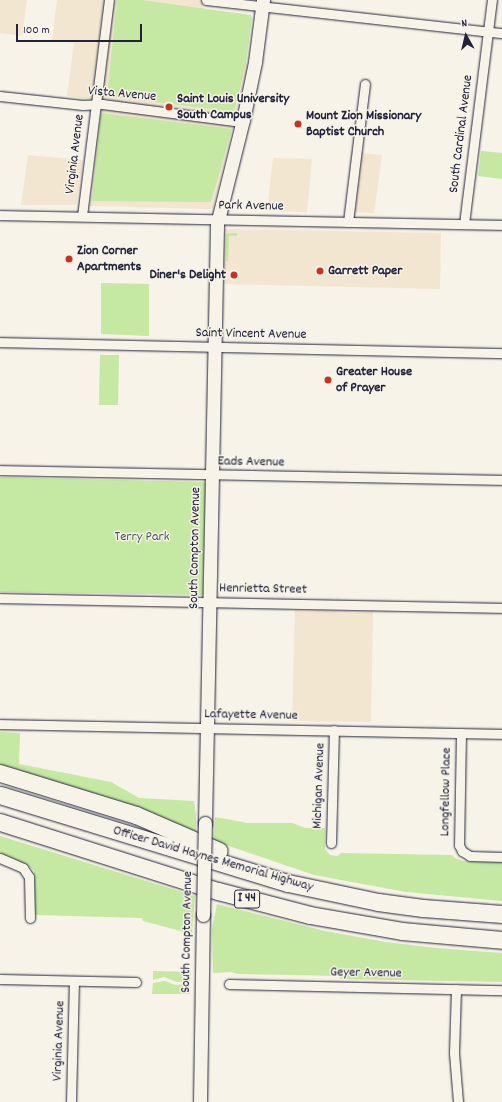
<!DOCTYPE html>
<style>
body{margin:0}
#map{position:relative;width:502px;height:1102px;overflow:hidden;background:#f7f3e8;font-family:Dekko,sans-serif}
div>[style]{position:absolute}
.built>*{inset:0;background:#f2e6d0}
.green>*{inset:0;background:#c5e8a2}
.roads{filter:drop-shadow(0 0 1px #22223b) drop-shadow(0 0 1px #22223b)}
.minor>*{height:9px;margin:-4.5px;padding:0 4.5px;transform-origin:4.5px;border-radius:4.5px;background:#f7f3e8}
.secondary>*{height:13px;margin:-6.5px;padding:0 6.5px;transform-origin:6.5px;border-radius:6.5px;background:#f7f3e8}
.motorway>*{height:17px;margin:-8.5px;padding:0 8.5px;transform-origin:8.5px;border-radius:8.5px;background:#f7f3e8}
.bridges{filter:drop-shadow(0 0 1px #22223b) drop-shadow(0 0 1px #22223b)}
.secondary-bridge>*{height:13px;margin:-6.5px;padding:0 6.5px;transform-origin:6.5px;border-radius:6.5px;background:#f7f3e8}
.dots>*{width:11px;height:11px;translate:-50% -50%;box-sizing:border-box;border:2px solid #f7f3e8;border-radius:50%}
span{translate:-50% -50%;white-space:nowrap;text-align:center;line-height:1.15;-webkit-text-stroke:3px #f7f3e8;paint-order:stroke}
.shield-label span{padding:1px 3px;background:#f7f3e8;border:1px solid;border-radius:3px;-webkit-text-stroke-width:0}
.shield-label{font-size:13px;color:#22223b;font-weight:700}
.street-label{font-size:14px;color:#22223b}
.poi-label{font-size:14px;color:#22223b;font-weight:700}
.left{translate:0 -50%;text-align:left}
.right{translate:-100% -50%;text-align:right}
.park-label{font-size:14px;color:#4b5455}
.north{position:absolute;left:446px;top:16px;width:40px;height:40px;-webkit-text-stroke:3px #f7f3e8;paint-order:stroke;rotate:352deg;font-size:11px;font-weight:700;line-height:16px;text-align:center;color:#22223b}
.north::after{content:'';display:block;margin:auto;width:14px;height:18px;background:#22223b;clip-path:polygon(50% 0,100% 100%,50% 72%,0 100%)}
.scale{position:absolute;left:16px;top:24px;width:126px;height:18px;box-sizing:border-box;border:2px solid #22223b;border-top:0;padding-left:5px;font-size:12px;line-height:14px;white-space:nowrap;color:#22223b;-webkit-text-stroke:3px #f7f3e8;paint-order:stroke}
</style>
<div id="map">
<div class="built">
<i style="clip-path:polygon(0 0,27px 0,22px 36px,0 33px)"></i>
<i style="clip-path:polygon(57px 0,203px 0,195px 57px,248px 64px,213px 208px,210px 209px,89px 206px,101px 101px,67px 96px,74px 43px,52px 40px)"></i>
<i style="clip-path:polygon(361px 153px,382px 155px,374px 213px,354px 212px)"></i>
<i style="clip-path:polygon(28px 155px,83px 160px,76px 205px,21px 205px)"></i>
<i style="clip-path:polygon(273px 158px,312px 159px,307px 212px,267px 211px)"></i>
<i style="clip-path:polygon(226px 229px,441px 233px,440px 289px,222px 284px,223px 232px)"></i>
<i style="clip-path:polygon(295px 610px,373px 612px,371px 722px,292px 721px)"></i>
</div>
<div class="green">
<i style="clip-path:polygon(117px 0,141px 0,251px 15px,252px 18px,246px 63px,234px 112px,107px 96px)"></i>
<i style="clip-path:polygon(101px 113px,232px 129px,211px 202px,92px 201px)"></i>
<i style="clip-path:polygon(481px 151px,502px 153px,502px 179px,478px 176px)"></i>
<i style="clip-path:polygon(228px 233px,237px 233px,237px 236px,229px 236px,228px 261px,226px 261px,226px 235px)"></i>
<i style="clip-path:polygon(101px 283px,149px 284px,149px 336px,101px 334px)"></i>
<i style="clip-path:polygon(100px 355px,119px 355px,118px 405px,99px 405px)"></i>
<i style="clip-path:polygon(0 477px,204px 482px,206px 484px,203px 595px,0 592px)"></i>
<i style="clip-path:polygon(0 732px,20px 733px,19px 764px,111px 782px,139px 798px,194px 801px,196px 815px,196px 837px,0 767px)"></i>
<i style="clip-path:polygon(215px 817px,248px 823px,292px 823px,305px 828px,325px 828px,325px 849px,330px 855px,337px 856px,341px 853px,452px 855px,455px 858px,463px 861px,502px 862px,502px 901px,406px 892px,314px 875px,214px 841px)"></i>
<i style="clip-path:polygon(0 836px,195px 896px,192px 934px,143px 921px,142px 918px,36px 915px,34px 912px,34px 870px,27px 865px,0 853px)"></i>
<i style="clip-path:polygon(217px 904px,325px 931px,386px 942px,437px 948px,502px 953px,502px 982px,340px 979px,339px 976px,238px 974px,231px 972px,213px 973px,212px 928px)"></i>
<i style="clip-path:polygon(153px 971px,191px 972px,190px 982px,177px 982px,164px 977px,153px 980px)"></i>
<i style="clip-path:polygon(165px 981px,175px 985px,190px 984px,190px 994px,152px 994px,153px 983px)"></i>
</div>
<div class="roads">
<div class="minor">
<i style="left:206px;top:0;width:298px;rotate:6.4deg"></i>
<i style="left:0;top:96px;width:83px;rotate:6.2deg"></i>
<i style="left:83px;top:105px;width:19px;rotate:-3deg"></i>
<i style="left:102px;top:104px;width:141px;rotate:7.3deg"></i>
<i style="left:0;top:215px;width:502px;rotate:1.14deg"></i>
<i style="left:82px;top:216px;width:218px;rotate:-82.9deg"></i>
<i style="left:348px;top:222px;width:139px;rotate:-83deg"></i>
<i style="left:464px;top:224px;width:226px;rotate:-82.9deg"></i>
<i style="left:0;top:342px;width:502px;rotate:1.26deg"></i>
<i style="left:0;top:470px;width:502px;rotate:1.14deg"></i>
<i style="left:0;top:598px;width:502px;rotate:1.14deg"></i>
<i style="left:0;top:724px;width:502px;rotate:1.14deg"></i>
<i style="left:461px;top:733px;width:112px;rotate:91deg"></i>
<i style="left:459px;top:845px;width:7px;rotate:63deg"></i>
<i style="left:462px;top:851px;width:9px;rotate:32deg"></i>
<i style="left:470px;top:856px;width:32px;rotate:2deg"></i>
<i style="left:331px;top:843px;width:113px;rotate:-88.5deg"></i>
<i style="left:0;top:858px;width:25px;rotate:23deg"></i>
<i style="left:23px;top:868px;width:11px;rotate:56deg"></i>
<i style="left:29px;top:877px;width:41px;rotate:88.6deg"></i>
<i style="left:0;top:979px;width:136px;rotate:1.3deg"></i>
<i style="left:229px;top:984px;width:273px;rotate:1.3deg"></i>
<i style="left:456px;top:989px;width:64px;rotate:91.8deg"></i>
<i style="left:454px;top:1053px;width:49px;rotate:85.3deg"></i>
<i style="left:71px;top:1102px;width:121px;rotate:-88.6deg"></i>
</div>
<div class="secondary">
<i style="left:205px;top:823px;width:599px;rotate:-88.85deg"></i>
<i style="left:217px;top:224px;width:107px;rotate:-76deg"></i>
<i style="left:243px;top:120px;width:59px;rotate:-78.3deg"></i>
<i style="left:255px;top:62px;width:63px;rotate:-82.6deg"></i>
<i style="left:200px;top:1102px;width:187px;rotate:-89.1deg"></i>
</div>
<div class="motorway">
<i style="left:0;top:773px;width:142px;rotate:17.2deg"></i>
<i style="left:136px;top:815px;width:90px;rotate:23.4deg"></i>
<i style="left:0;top:795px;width:301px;rotate:17deg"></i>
<i style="left:288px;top:883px;width:92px;rotate:11.9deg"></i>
<i style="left:378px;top:902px;width:45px;rotate:7.6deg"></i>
<i style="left:423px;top:908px;width:79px;rotate:4.3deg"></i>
<i style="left:0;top:822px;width:229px;rotate:17.6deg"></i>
<i style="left:218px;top:891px;width:95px;rotate:14.6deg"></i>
<i style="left:310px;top:915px;width:93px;rotate:9.9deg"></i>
<i style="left:402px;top:931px;width:100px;rotate:5.1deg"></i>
</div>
</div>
<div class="bridges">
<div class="secondary-bridge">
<i style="left:203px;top:915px;width:92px;rotate:-88.8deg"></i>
</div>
</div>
<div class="dots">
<i style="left:169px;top:107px;background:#c8321e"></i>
<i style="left:298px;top:124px;background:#c8321e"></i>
<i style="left:69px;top:259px;background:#c8321e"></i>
<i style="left:320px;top:271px;background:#c8321e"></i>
<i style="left:234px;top:275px;background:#c8321e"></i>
<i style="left:328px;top:380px;background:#c8321e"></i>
</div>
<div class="shield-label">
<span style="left:247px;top:899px">I 44</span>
</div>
<div class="street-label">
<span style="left:122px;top:94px;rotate:5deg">Vista Avenue</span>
<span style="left:461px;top:134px;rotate:-83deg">South Cardinal Avenue</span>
<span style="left:75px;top:154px;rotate:-83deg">Virginia Avenue</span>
<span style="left:251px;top:206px;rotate:1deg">Park Avenue</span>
<span style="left:251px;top:334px;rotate:1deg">Saint Vincent Avenue</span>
<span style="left:251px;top:462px;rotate:1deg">Eads Avenue</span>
<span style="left:195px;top:548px;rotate:-89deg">South Compton Avenue</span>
<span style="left:263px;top:589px;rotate:1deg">Henrietta Street</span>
<span style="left:251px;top:715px;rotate:1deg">Lafayette Avenue</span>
<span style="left:319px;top:786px;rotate:-88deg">Michigan Avenue</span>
<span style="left:446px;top:792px;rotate:-89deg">Longfellow Place</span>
<span style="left:213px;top:859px;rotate:16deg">Officer David Haynes Memorial Highway</span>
<span style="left:187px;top:932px;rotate:-89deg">South Compton Avenue</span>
<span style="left:366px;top:973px;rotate:1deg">Geyer Avenue</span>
<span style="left:59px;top:1041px;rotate:-88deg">Virginia Avenue</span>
</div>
<div class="poi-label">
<span class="left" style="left:177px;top:107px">Saint Louis University<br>South Campus</span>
<span class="left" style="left:306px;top:124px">Mount Zion Missionary<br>Baptist Church</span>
<span class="left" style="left:77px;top:259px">Zion Corner<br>Apartments</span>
<span class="left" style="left:328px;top:271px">Garrett Paper</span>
<span class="right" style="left:226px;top:275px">Diner's Delight</span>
<span class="left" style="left:336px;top:380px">Greater House<br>of Prayer</span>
</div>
<div class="park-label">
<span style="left:142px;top:537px">Terry Park</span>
</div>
<div class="north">N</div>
<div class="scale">100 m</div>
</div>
